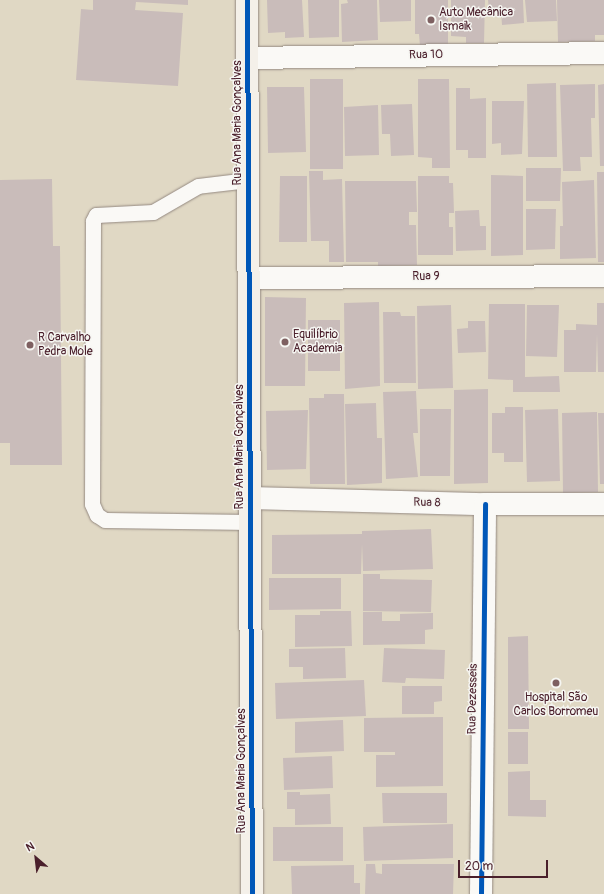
<!DOCTYPE html>
<meta charset="utf-8">
<style>
body{margin:0}
#map{position:relative;width:604px;height:894px;overflow:hidden;background:#e0d8c4;font-family:Pangolin,sans-serif}
div>[style]{position:absolute}
.building>*{inset:0;background:#c9bcba}
.roads{filter:drop-shadow(0 0 1px #948981) drop-shadow(0 0 1px #948981)}
.lane>*{height:15px;margin:-7.5px;padding:0 7.5px;transform-origin:7.5px;border-radius:7.5px;background:#faf9f6}
.street>*{height:22px;margin:-11px;padding:0 11px;transform-origin:11px;border-radius:11px;background:#faf9f6}
.secondary>*{height:22px;margin:-11px;padding:0 11px;transform-origin:11px;border-radius:11px;background:#f4f0e9}
.cycleway>*{height:5px;margin:-2.5px;padding:0 2.5px;transform-origin:2.5px;border-radius:2.5px;background:#0057b8}
.dots>*{width:11px;height:11px;translate:-50% -50%;box-sizing:border-box;border:2px solid #f6f6f2;border-radius:50%}
span{translate:-50% -50%;white-space:nowrap;text-align:center;line-height:1.15;-webkit-text-stroke:3px #f6f6f2;paint-order:stroke}
.poi-label{font-size:12px;color:#4a1f2b}
.left{translate:0 -50%;text-align:left}
.street-label{font-size:12px;color:#4a1f2b}
.north{position:absolute;left:16px;top:838px;width:40px;height:40px;-webkit-text-stroke:3px #f6f6f2;paint-order:stroke;rotate:332deg;font-size:11px;font-weight:700;line-height:16px;text-align:center;color:#4a1f2b}
.north::after{content:'';display:block;margin:auto;width:14px;height:18px;background:#4a1f2b;clip-path:polygon(50% 0,100% 100%,50% 72%,0 100%)}
.scale{position:absolute;left:458px;top:860px;width:90px;height:18px;box-sizing:border-box;border:2px solid #4a1f2b;border-top:0;padding-left:5px;font-size:12px;line-height:14px;white-space:nowrap;color:#4a1f2b;-webkit-text-stroke:3px #f6f6f2;paint-order:stroke}
</style>
<div id="map">
<div class="building">
<i style="clip-path:polygon(93px 0,188px 0,188px 5px,136px 2px,135px 10px,183px 13px,178px 86px,76px 80px,81px 9px,93px 10px)"></i>
<i style="clip-path:polygon(267px 0,302px 0,304px 37px,285px 38px,285px 32px,268px 33px)"></i>
<i style="clip-path:polygon(308px 0,339px 0,339px 37px,309px 38px)"></i>
<i style="clip-path:polygon(347px 0,377px 0,378px 40px,342px 42px,341px 4px,348px 3px)"></i>
<i style="clip-path:polygon(379px 0,411px 0,411px 21px,380px 22px)"></i>
<i style="clip-path:polygon(415px 0,448px 0,448px 46px,420px 46px,419px 34px,415px 34px)"></i>
<i style="clip-path:polygon(451px 0,485px 0,484px 43px,466px 43px,466px 37px,451px 36px)"></i>
<i style="clip-path:polygon(488px 0,523px 0,524px 23px,502px 25px,501px 11px,489px 11px)"></i>
<i style="clip-path:polygon(525px 0,556px 0,557px 21px,527px 22px)"></i>
<i style="clip-path:polygon(557px 0,604px 0,604px 35px,595px 35px,595px 41px,558px 42px)"></i>
<i style="clip-path:polygon(310px 79px,343px 79px,343px 169px,310px 169px)"></i>
<i style="clip-path:polygon(418px 79px,449px 79px,450px 168px,432px 168px,432px 158px,418px 157px)"></i>
<i style="clip-path:polygon(556px 83px,557px 157px,528px 157px,527px 84px)"></i>
<i style="clip-path:polygon(595px 84px,595px 118px,591px 118px,592px 157px,580px 157px,581px 171px,563px 171px,560px 85px)"></i>
<i style="clip-path:polygon(604px 84px,604px 166px,600px 166px,598px 85px)"></i>
<i style="clip-path:polygon(267px 87px,304px 87px,306px 152px,268px 153px)"></i>
<i style="clip-path:polygon(456px 88px,470px 88px,470px 99px,486px 98px,486px 158px,468px 158px,468px 150px,456px 150px)"></i>
<i style="clip-path:polygon(492px 101px,524px 101px,522px 154px,501px 155px,501px 143px,492px 144px)"></i>
<i style="clip-path:polygon(412px 104px,414px 155px,391px 156px,390px 134px,382px 134px,381px 105px)"></i>
<i style="clip-path:polygon(378px 105px,379px 155px,345px 156px,344px 107px)"></i>
<i style="clip-path:polygon(526px 168px,561px 168px,560px 201px,526px 201px)"></i>
<i style="clip-path:polygon(309px 171px,323px 171px,323px 180px,342px 179px,344px 262px,329px 262px,329px 241px,311px 241px)"></i>
<i style="clip-path:polygon(597px 172px,604px 172px,604px 262px,598px 262px)"></i>
<i style="clip-path:polygon(491px 175px,523px 176px,523px 255px,491px 256px)"></i>
<i style="clip-path:polygon(280px 176px,307px 176px,307px 242px,279px 242px)"></i>
<i style="clip-path:polygon(418px 176px,449px 176px,449px 183px,453px 183px,454px 213px,449px 213px,449px 227px,453px 227px,453px 255px,418px 255px)"></i>
<i style="clip-path:polygon(52px 179px,53px 246px,60px 246px,62px 465px,10px 465px,10px 443px,0 443px,0 180px)"></i>
<i style="clip-path:polygon(594px 180px,596px 258px,560px 259px,560px 226px,563px 226px,562px 182px)"></i>
<i style="clip-path:polygon(345px 181px,416px 181px,417px 212px,409px 212px,409px 225px,416px 225px,417px 265px,378px 266px,378px 262px,346px 262px)"></i>
<i style="clip-path:polygon(526px 209px,556px 209px,555px 249px,526px 250px)"></i>
<i style="clip-path:polygon(479px 210px,480px 226px,486px 226px,486px 250px,456px 251px,455px 211px)"></i>
<i style="clip-path:polygon(265px 297px,306px 298px,305px 386px,265px 386px)"></i>
<i style="clip-path:polygon(379px 302px,380px 386px,345px 389px,344px 303px)"></i>
<i style="clip-path:polygon(597px 303px,604px 303px,604px 372px,598px 372px,597px 334px,596px 372px,564px 372px,564px 330px,576px 330px,576px 324px,597px 325px)"></i>
<i style="clip-path:polygon(489px 304px,525px 304px,525px 377px,559px 376px,560px 392px,513px 392px,513px 380px,488px 379px)"></i>
<i style="clip-path:polygon(451px 305px,453px 388px,418px 389px,417px 306px)"></i>
<i style="clip-path:polygon(527px 305px,559px 305px,557px 357px,526px 356px)"></i>
<i style="clip-path:polygon(383px 312px,400px 312px,401px 316px,415px 316px,416px 383px,384px 383px)"></i>
<i style="clip-path:polygon(308px 320px,340px 320px,340px 371px,308px 371px)"></i>
<i style="clip-path:polygon(468px 321px,485px 321px,486px 352px,458px 353px,457px 329px,468px 328px)"></i>
<i style="clip-path:polygon(488px 389px,488px 483px,454px 484px,454px 390px)"></i>
<i style="clip-path:polygon(416px 391px,418px 433px,413px 433px,418px 477px,386px 479px,383px 392px)"></i>
<i style="clip-path:polygon(324px 394px,344px 394px,345px 484px,310px 484px,309px 398px,324px 398px)"></i>
<i style="clip-path:polygon(376px 403px,377px 438px,382px 438px,382px 483px,347px 485px,345px 404px)"></i>
<i style="clip-path:polygon(505px 407px,523px 407px,523px 462px,504px 462px,504px 453px,492px 453px,492px 413px,505px 413px)"></i>
<i style="clip-path:polygon(420px 409px,451px 409px,450px 476px,420px 476px)"></i>
<i style="clip-path:polygon(558px 409px,560px 481px,527px 482px,525px 410px)"></i>
<i style="clip-path:polygon(308px 410px,306px 469px,267px 470px,266px 411px)"></i>
<i style="clip-path:polygon(597px 412px,598px 492px,563px 493px,562px 413px)"></i>
<i style="clip-path:polygon(598px 413px,604px 413px,604px 484px,600px 484px)"></i>
<i style="clip-path:polygon(431px 529px,433px 569px,363px 571px,362px 544px,361px 574px,272px 574px,272px 535px,362px 534px,362px 531px)"></i>
<i style="clip-path:polygon(363px 574px,380px 574px,380px 579px,432px 580px,431px 612px,363px 611px)"></i>
<i style="clip-path:polygon(269px 578px,341px 578px,341px 609px,269px 610px)"></i>
<i style="clip-path:polygon(320px 611px,351px 611px,352px 646px,295px 647px,295px 615px,320px 615px)"></i>
<i style="clip-path:polygon(363px 612px,382px 612px,382px 621px,400px 621px,400px 614px,433px 613px,433px 629px,425px 630px,425px 644px,363px 645px)"></i>
<i style="clip-path:polygon(528px 636px,529px 729px,508px 729px,508px 637px)"></i>
<i style="clip-path:polygon(345px 648px,346px 678px,303px 679px,303px 667px,289px 667px,289px 649px)"></i>
<i style="clip-path:polygon(384px 648px,445px 650px,444px 679px,406px 678px,405px 683px,382px 682px)"></i>
<i style="clip-path:polygon(364px 680px,366px 716px,276px 719px,275px 683px)"></i>
<i style="clip-path:polygon(402px 686px,442px 686px,442px 701px,434px 702px,434px 714px,402px 714px)"></i>
<i style="clip-path:polygon(443px 717px,443px 786px,376px 787px,376px 755px,395px 755px,395px 752px,364px 752px,364px 718px)"></i>
<i style="clip-path:polygon(343px 720px,344px 751px,295px 753px,295px 722px)"></i>
<i style="clip-path:polygon(508px 732px,528px 732px,528px 764px,508px 764px)"></i>
<i style="clip-path:polygon(332px 756px,333px 788px,284px 790px,283px 758px)"></i>
<i style="clip-path:polygon(530px 771px,530px 800px,546px 800px,546px 817px,508px 816px,508px 772px)"></i>
<i style="clip-path:polygon(287px 792px,300px 792px,300px 795px,330px 794px,331px 824px,295px 825px,295px 809px,287px 809px)"></i>
<i style="clip-path:polygon(382px 793px,447px 793px,447px 823px,383px 823px)"></i>
<i style="clip-path:polygon(453px 824px,453px 858px,364px 861px,363px 827px)"></i>
<i style="clip-path:polygon(273px 827px,343px 827px,343px 861px,273px 861px)"></i>
<i style="clip-path:polygon(366px 864px,375px 864px,376px 873px,382px 874px,382px 864px,454px 864px,453px 894px,365px 894px)"></i>
<i style="clip-path:polygon(354px 865px,354px 883px,360px 883px,360px 894px,292px 894px,291px 866px)"></i>
</div>
<div class="roads">
<div class="lane">
<i style="left:248px;top:180px;width:50px;rotate:173.2deg"></i>
<i style="left:198px;top:186px;width:52px;rotate:150deg"></i>
<i style="left:153px;top:212px;width:57px;rotate:177deg"></i>
<i style="left:96px;top:215px;width:7px;rotate:117deg"></i>
<i style="left:93px;top:221px;width:283px;rotate:90.2deg"></i>
<i style="left:92px;top:504px;width:12px;rotate:66deg"></i>
<i style="left:97px;top:515px;width:9px;rotate:32deg"></i>
<i style="left:105px;top:520px;width:145px;rotate:0.8deg"></i>
</div>
<div class="street">
<i style="left:248px;top:58px;width:356px;rotate:-0.8deg"></i>
<i style="left:249px;top:278px;width:355px;rotate:-0.3deg"></i>
<i style="left:250px;top:498px;width:235px;rotate:1.5deg"></i>
<i style="left:485px;top:504px;width:119px"></i>
<i style="left:481px;top:894px;width:390px;rotate:-89.4deg"></i>
</div>
<div class="secondary">
<i style="left:247px;top:0;width:894px;rotate:89.68deg"></i>
</div>
</div>
<div class="cycleway">
<i style="left:247px;top:0;width:894px;rotate:89.68deg"></i>
<i style="left:481px;top:894px;width:390px;rotate:-89.4deg"></i>
</div>
<div class="dots">
<i style="left:431px;top:20px;background:#7e6061"></i>
<i style="left:285px;top:342px;background:#7e6061"></i>
<i style="left:30px;top:345px;background:#7e6061"></i>
<i style="left:556px;top:683px;background:#7e6061"></i>
</div>
<div class="poi-label">
<span class="left" style="left:439px;top:20px">Auto Mecânica<br>Ismaik</span>
<span class="left" style="left:293px;top:342px">Equilíbrio<br>Academia</span>
<span class="left" style="left:38px;top:345px">R Carvalho<br>Pedra Mole</span>
<span style="left:556px;top:705px">Hospital São<br>Carlos Borromeu</span>
</div>
<div class="street-label">
<span style="left:426px;top:55px;rotate:-1deg">Rua 10</span>
<span style="left:238px;top:123px;rotate:-90deg">Rua Ana Maria Gonçalves</span>
<span style="left:426px;top:277px">Rua 9</span>
<span style="left:240px;top:447px;rotate:-90deg">Rua Ana Maria Gonçalves</span>
<span style="left:427px;top:503px;rotate:1deg">Rua 8</span>
<span style="left:473px;top:699px;rotate:-89deg">Rua Dezesseis</span>
<span style="left:242px;top:771px;rotate:-90deg">Rua Ana Maria Gonçalves</span>
</div>
<div class="north">N</div>
<div class="scale">20 m</div>
</div>
